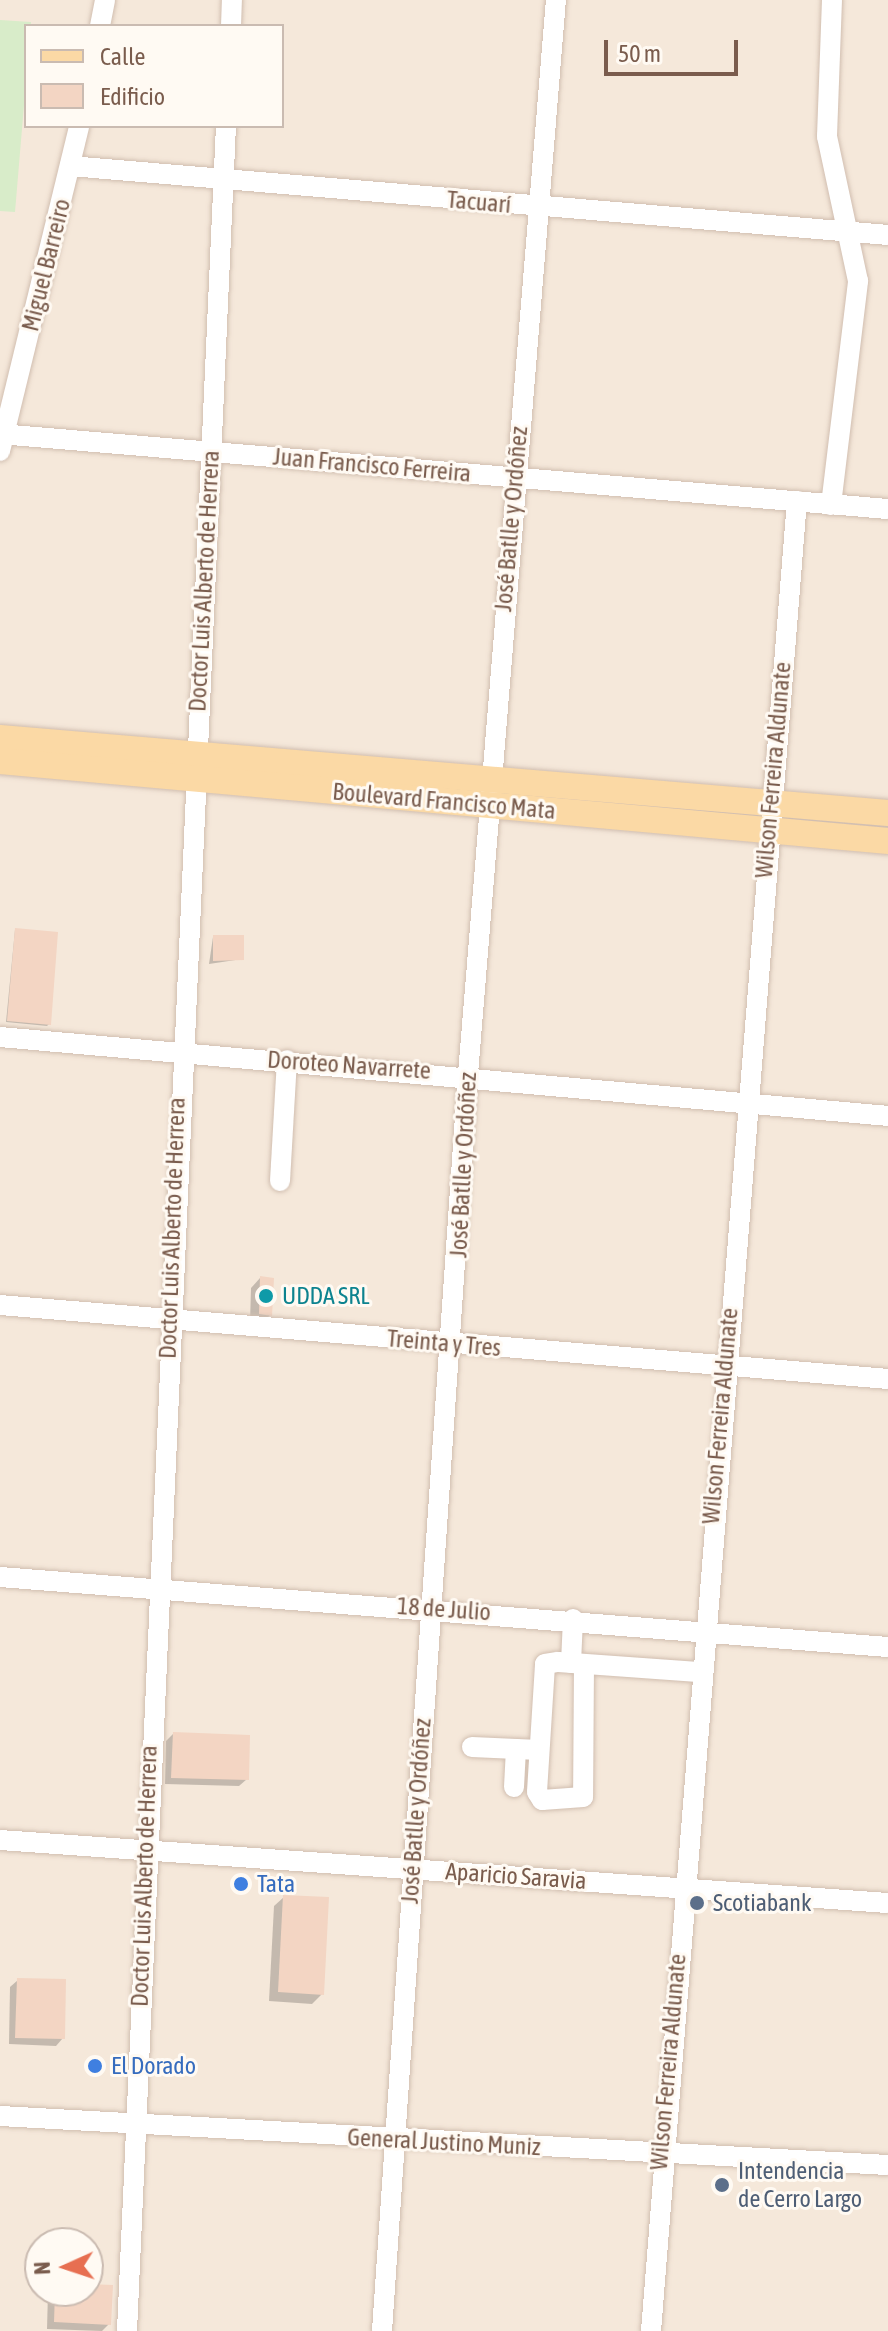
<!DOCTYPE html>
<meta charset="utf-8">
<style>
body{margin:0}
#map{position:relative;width:888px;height:2331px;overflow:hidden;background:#fdf6ec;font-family:"Asap Condensed",sans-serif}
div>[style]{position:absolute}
.residential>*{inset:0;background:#f5e8da}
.green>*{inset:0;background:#d8ecc9}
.shadow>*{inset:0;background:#0003}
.building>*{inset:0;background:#f3d5c3}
.roads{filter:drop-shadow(0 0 2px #d1beb0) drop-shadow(0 0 2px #d1beb0)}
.minor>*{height:20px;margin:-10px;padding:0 10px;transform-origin:10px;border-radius:10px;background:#fff}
.major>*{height:26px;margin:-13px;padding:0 13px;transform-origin:13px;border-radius:13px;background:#fbd9a5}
.dots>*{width:22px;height:22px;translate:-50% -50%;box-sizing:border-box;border:4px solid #fffaf3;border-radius:50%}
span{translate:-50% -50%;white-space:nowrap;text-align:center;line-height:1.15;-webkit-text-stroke:6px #fffaf3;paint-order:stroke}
.street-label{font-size:24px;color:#7a5c4d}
.culture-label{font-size:24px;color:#0d838f}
.left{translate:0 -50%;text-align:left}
.shop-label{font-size:24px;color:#366cbe}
.service-label{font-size:24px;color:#4e5e75}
.legend{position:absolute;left:24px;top:24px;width:260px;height:104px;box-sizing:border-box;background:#fffaf3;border:2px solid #cabbb1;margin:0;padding:10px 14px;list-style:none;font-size:24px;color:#7a5c4d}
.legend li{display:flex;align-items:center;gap:16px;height:40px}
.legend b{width:40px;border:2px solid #cabbb1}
.north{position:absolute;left:24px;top:2227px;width:80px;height:80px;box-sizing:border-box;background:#fffaf3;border:2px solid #cabbb1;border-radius:50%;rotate:267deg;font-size:22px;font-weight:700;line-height:32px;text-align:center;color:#7a5c4d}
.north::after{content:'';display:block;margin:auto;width:28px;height:36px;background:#e76f51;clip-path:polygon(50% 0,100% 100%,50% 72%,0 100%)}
.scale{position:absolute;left:604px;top:40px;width:134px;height:36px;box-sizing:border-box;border:4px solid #7a5c4d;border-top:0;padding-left:10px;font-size:24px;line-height:28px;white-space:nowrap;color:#7a5c4d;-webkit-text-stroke:6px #fffaf3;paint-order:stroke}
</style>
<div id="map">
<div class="residential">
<i style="clip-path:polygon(evenodd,0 0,888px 0,888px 2331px,0 2331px,0 0,26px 26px,282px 26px,282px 126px,26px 126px,26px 26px,0 0,40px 2243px,88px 2243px,88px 2291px,40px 2291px,40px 2243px)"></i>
</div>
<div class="green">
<i style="clip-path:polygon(0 20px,31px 22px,15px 212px,0 211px)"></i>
</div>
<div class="shadow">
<i style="clip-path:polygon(15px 930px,49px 1024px,47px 1026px,6px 1022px)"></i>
<i style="clip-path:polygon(213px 937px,242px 959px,209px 964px)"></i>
<i style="clip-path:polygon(260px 1278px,270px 1315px,261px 1325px,250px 1323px,251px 1288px)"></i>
<i style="clip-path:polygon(173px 1734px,247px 1779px,239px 1786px,165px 1784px,166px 1741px)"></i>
<i style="clip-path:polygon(284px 1897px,322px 1994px,312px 2004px,269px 2001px,274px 1906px)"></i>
<i style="clip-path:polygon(18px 1980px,63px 2038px,56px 2046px,9px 2044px,10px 1987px)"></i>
<i style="clip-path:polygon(88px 2286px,109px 2324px,102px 2331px,47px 2329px,48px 2292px)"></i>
</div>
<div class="building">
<i style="clip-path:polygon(15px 928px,58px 932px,51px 1025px,7px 1021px)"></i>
<i style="clip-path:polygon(213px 935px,244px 935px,244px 960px,213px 961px)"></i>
<i style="clip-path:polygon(260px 1276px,274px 1278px,272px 1316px,259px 1314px)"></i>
<i style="clip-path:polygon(173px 1732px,250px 1735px,249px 1780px,171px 1778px)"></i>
<i style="clip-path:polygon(283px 1895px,329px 1897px,324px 1995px,278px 1992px)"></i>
<i style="clip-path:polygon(17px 1978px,66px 1979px,65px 2039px,15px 2038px)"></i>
<i style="clip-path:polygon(88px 2284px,113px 2285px,111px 2325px,54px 2322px,55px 2291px,88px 2291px)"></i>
</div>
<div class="roads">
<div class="minor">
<i style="left:100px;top:26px;width:26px;rotate:-79deg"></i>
<i style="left:231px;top:26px;width:26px;rotate:-88deg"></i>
<i style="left:70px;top:166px;width:821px;rotate:4.82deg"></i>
<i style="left:0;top:434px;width:891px;rotate:4.83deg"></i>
<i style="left:0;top:451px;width:334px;rotate:-76.3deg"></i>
<i style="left:831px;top:505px;width:226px;rotate:-83.1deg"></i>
<i style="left:858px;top:281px;width:148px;rotate:-102.1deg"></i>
<i style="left:827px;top:136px;width:136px;rotate:-87.9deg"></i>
<i style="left:0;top:1037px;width:892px;rotate:5.08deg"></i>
<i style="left:280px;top:1181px;width:121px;rotate:-86.7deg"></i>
<i style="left:0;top:1305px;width:891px;rotate:4.76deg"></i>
<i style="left:0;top:1577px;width:891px;rotate:4.51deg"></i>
<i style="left:571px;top:1663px;width:44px;rotate:-87.4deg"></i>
<i style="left:584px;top:1664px;width:133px;rotate:90.4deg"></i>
<i style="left:583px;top:1797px;width:41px;rotate:175.8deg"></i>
<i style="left:542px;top:1800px;width:9px;rotate:-122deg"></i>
<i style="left:537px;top:1792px;width:128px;rotate:-86.4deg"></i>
<i style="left:545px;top:1664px;width:13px;rotate:-9deg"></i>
<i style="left:558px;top:1662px;width:141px;rotate:4.1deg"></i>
<i style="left:472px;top:1747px;width:67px;rotate:2.6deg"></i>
<i style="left:514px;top:1787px;width:38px;rotate:-87deg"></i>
<i style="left:0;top:1840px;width:890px;rotate:4.06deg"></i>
<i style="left:0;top:2116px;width:889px;rotate:3.16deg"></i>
<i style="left:127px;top:2331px;width:2207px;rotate:-87.43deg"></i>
<i style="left:382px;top:2331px;width:1260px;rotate:-86.09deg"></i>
<i style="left:468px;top:1074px;width:1078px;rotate:-85.32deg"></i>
<i style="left:651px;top:2331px;width:1836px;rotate:-85.44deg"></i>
</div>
<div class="major">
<i style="left:0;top:738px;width:891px;rotate:4.83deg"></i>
<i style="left:0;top:761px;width:892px;rotate:5.15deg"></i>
</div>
</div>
<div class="dots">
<i style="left:266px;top:1296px;background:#0f9aa8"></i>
<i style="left:241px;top:1884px;background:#3f7fe0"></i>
<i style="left:697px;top:1903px;background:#5c6f8a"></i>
<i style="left:95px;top:2066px;background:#3f7fe0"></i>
<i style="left:722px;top:2185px;background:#5c6f8a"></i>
</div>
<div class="street-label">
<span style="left:479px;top:202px;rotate:5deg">Tacuarí</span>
<span style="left:46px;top:265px;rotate:-76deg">Miguel Barreiro</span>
<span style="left:372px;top:465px;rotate:5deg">Juan Francisco Ferreira</span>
<span style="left:511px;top:519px;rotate:-85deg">José Batlle y Ordóñez</span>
<span style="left:204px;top:581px;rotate:-87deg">Doctor Luis Alberto de Herrera</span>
<span style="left:773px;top:770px;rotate:-85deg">Wilson Ferreira Aldunate</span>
<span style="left:444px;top:801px;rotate:5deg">Boulevard Francisco Mata</span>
<span style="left:349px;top:1065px;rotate:4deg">Doroteo Navarrete</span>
<span style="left:463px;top:1165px;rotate:-87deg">José Batlle y Ordóñez</span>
<span style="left:172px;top:1228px;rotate:-88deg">Doctor Luis Alberto de Herrera</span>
<span style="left:444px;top:1343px;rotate:5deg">Treinta y Tres</span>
<span style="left:720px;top:1416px;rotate:-85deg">Wilson Ferreira Aldunate</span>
<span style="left:444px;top:1609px;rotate:4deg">18 de Julio</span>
<span style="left:416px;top:1811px;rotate:-86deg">José Batlle y Ordóñez</span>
<span style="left:144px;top:1876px;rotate:-88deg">Doctor Luis Alberto de Herrera</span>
<span style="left:516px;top:1876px;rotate:4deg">Aparicio Saravia</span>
<span style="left:668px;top:2062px;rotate:-85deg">Wilson Ferreira Aldunate</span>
<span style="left:444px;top:2142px;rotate:3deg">General Justino Muniz</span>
</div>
<div class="culture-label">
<span class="left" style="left:282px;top:1296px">UDDA SRL</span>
</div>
<div class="shop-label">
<span class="left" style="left:257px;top:1884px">Tata</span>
<span class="left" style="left:111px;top:2066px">El Dorado</span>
</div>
<div class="service-label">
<span class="left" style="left:713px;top:1903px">Scotiabank</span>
<span class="left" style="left:738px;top:2185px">Intendencia<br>de Cerro Largo</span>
</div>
<ul class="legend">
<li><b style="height:10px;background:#fbd9a5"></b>Calle</li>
<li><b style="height:22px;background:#f3d5c3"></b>Edificio</li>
</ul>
<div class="north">N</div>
<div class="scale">50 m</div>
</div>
